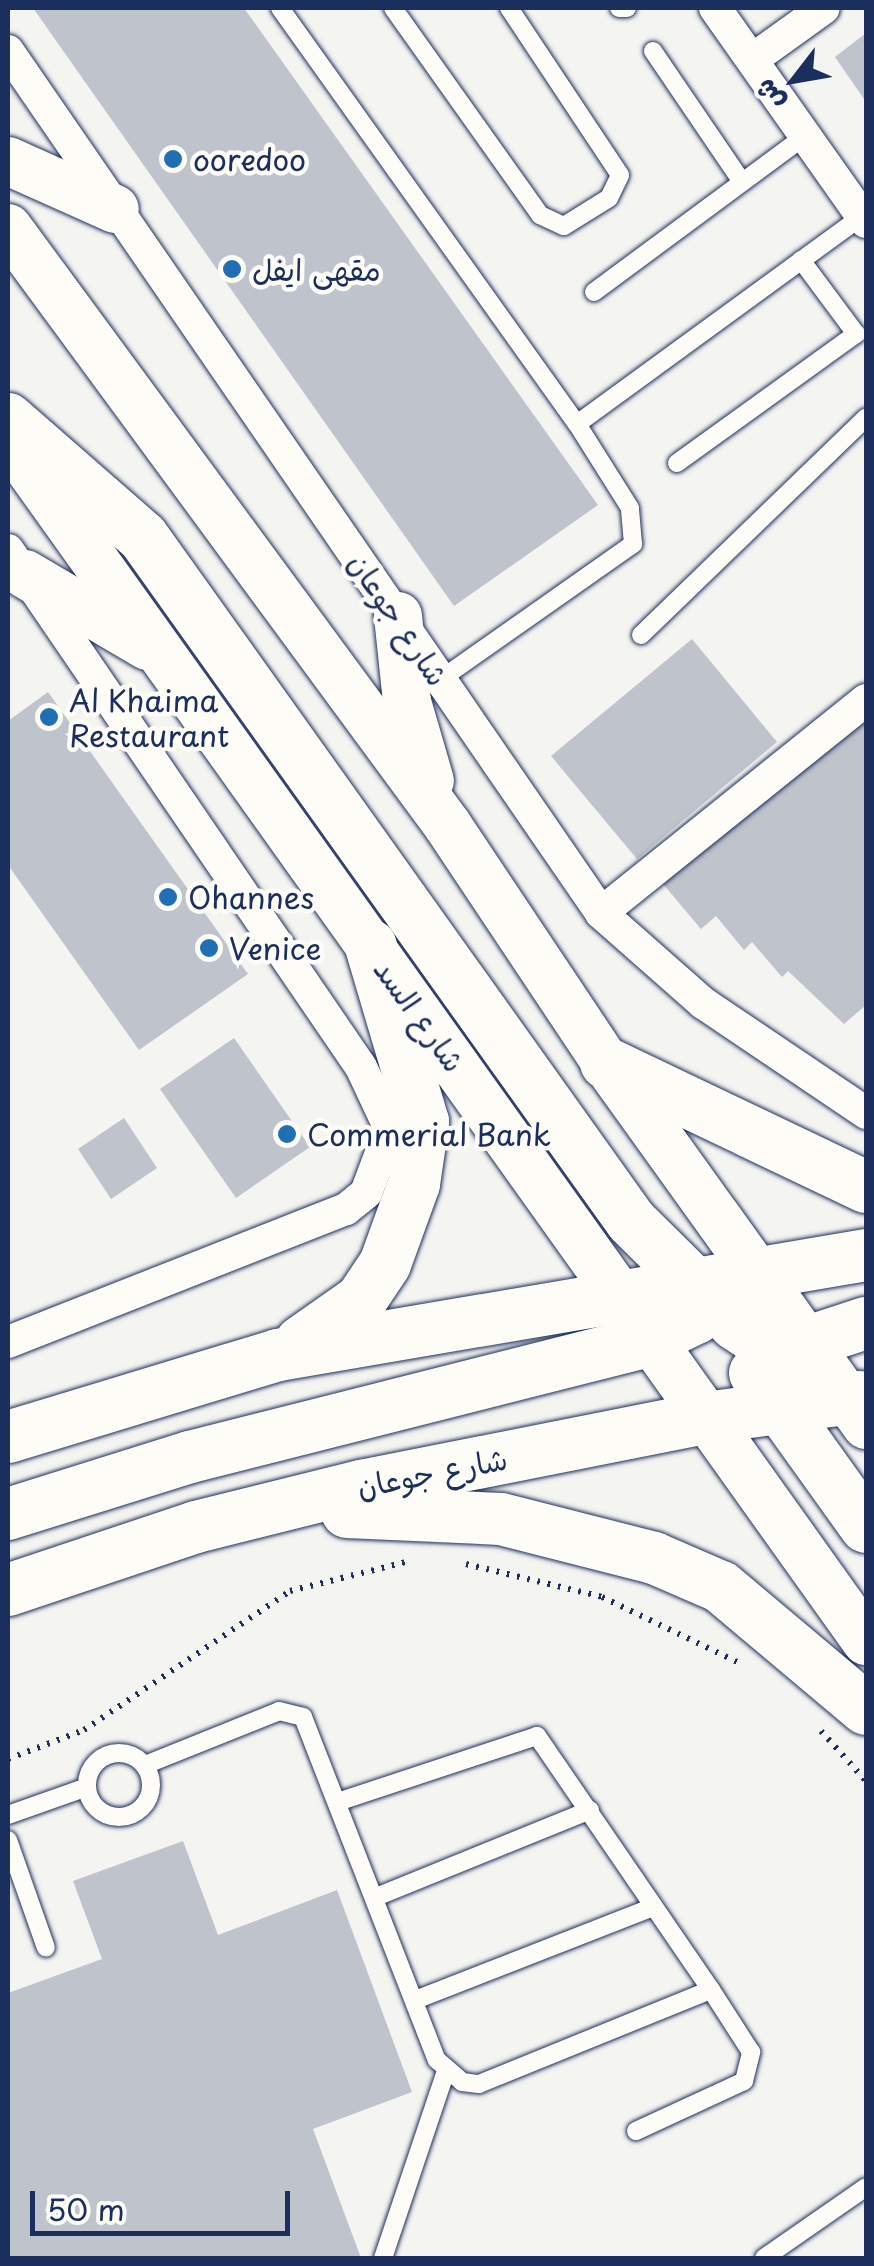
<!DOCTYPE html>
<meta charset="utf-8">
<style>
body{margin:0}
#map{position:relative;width:874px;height:2266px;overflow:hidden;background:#f4f4f1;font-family:"Playpen Sans","Playpen Sans Arabic",sans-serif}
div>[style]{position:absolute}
.building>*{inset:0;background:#bfc3cc}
.path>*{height:6px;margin-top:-3px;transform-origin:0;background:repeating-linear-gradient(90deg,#1b2f5e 0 2.5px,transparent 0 10.5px)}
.roads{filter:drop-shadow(0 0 2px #1b2f5e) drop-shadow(0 0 2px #1b2f5e)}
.service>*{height:18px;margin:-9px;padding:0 9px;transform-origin:9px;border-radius:9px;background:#fdfcf7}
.service>.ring{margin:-9px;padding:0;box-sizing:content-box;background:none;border:18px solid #fdfcf7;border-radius:50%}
.minor>*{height:32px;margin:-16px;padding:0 16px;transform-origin:16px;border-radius:16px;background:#fdfcf7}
.secondary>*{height:48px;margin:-24px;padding:0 24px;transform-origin:24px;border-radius:24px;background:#fdfcf7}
.primary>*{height:52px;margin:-26px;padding:0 26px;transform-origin:26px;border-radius:26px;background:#fdfcf7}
.dots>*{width:28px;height:28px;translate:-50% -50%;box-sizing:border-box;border:5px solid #fdfcf7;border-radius:50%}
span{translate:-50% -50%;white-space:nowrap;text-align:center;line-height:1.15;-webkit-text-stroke:9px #fdfcf7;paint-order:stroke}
.poi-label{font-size:30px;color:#1b2f5e}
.left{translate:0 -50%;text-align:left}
.street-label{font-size:30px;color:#1b2f5e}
.frame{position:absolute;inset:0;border:10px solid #1b2f5e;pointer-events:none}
.north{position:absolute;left:744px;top:30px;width:100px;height:100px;-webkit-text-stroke:8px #fdfcf7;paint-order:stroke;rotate:239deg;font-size:28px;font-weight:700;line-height:40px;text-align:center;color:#1b2f5e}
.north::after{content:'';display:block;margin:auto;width:35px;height:45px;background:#1b2f5e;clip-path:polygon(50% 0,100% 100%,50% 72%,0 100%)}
.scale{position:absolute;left:30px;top:2191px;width:260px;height:45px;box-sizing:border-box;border:5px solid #1b2f5e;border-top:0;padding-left:12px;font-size:30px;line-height:35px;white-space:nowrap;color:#1b2f5e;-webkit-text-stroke:8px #fdfcf7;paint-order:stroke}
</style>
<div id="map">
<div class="building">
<i style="clip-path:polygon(33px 8px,244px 8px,598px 505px,454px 606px)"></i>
<i style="clip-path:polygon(866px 33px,866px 102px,835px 57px)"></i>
<i style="clip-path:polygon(692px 639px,777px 742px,637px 859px,551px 756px)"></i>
<i style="clip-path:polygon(48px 692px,248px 974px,139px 1050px,8px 865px,8px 721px)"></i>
<i style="clip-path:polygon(866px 712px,866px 1005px,844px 1024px,788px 971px,782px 977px,752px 942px,744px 950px,716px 916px,701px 929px,663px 884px)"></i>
<i style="clip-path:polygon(234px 1038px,310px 1147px,236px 1198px,160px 1089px)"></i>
<i style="clip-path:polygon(124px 1118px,157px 1168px,111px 1199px,78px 1149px)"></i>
<i style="clip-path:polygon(183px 1841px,218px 1935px,337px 1890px,412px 2092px,313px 2129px,361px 2258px,8px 2258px,8px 1993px,102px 1959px,73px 1881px)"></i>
</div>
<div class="path">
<i style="left:466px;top:1564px;width:140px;rotate:13.6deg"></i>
<i style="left:602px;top:1597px;width:152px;rotate:25.7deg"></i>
<i style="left:821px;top:1731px;width:67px;rotate:48deg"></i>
<i style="left:8px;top:1759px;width:81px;rotate:-20.9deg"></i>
<i style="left:84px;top:1730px;width:249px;rotate:-34deg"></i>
<i style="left:290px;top:1591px;width:123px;rotate:-14.1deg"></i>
</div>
<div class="roads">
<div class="service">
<i style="left:280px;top:8px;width:511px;rotate:54.48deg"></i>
<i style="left:577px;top:424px;width:353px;rotate:-36.1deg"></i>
<i style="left:393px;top:8px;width:254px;rotate:54.6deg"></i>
<i style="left:540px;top:215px;width:26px;rotate:25deg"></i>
<i style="left:564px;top:226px;width:53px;rotate:-31.9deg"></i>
<i style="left:609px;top:198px;width:25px;rotate:-64deg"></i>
<i style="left:620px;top:175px;width:201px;rotate:-123.6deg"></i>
<i style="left:619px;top:8px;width:8px"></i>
<i style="left:653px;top:51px;width:158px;rotate:55.8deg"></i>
<i style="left:594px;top:292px;width:264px;rotate:-36.5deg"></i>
<i style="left:677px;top:463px;width:221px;rotate:-35.8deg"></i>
<i style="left:856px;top:334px;width:92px;rotate:-126.6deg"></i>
<i style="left:641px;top:635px;width:313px;rotate:-44deg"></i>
<i style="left:441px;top:679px;width:235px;rotate:-35.1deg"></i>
<i style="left:633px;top:544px;width:36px;rotate:-95deg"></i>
<i style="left:630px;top:508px;width:99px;rotate:-122.2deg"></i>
<i class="ring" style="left:87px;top:1753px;width:46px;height:46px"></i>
<i style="left:145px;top:1765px;width:144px;rotate:-21.9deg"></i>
<i style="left:279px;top:1711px;width:25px;rotate:14deg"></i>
<i style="left:303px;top:1717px;width:368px;rotate:68.7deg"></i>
<i style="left:437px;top:2060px;width:33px;rotate:41deg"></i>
<i style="left:462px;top:2082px;width:17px;rotate:7deg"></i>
<i style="left:479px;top:2084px;width:250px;rotate:-22.1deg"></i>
<i style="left:711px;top:1990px;width:308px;rotate:-124.4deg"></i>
<i style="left:537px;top:1736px;width:207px;rotate:161.7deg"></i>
<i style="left:8px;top:1815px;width:84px;rotate:-19.5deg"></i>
<i style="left:8px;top:1840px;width:114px;rotate:70.6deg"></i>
<i style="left:376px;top:1897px;width:231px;rotate:-22.1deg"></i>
<i style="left:415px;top:2000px;width:256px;rotate:-21.3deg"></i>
<i style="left:636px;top:2131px;width:119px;rotate:-24.8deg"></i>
<i style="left:744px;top:2081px;width:30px;rotate:-76deg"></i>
<i style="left:751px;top:2052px;width:74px;rotate:-122.8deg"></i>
<i style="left:383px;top:2258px;width:197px;rotate:-71.4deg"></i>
<i style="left:764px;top:2258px;width:124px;rotate:-34.8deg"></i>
</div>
<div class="minor">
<i style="left:715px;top:8px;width:262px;rotate:54.8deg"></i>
<i style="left:8px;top:51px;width:1046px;rotate:55.47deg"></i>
<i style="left:601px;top:913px;width:136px;rotate:41.4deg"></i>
<i style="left:703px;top:1003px;width:197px;rotate:34deg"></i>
<i style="left:753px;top:59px;width:87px;rotate:-35.7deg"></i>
<i style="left:8px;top:550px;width:626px;rotate:55.68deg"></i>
<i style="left:361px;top:1067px;width:68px;rotate:64.9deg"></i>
<i style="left:390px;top:1129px;width:68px;rotate:110.6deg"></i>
<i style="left:366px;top:1193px;width:26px;rotate:141deg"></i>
<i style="left:346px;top:1209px;width:363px;rotate:158.5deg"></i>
<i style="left:601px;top:913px;width:340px;rotate:-38.8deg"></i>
</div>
<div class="secondary">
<i style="left:8px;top:161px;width:117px;rotate:24.2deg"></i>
<i style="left:8px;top:228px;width:742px;rotate:53.65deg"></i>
<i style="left:448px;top:826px;width:285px;rotate:56.3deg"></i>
<i style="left:606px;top:1063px;width:446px;rotate:54.3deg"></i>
<i style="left:8px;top:439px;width:1477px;rotate:54.48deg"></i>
<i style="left:25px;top:574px;width:142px;rotate:30.5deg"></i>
<i style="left:398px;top:616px;width:86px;rotate:84deg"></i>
<i style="left:407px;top:702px;width:82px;rotate:73.8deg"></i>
</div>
<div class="primary">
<i style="left:8px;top:419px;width:179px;rotate:41.2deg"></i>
<i style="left:143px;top:537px;width:840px;rotate:54.49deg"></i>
<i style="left:631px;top:1221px;width:146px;rotate:44.7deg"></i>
<i style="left:735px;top:1324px;width:133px;rotate:33.7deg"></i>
<i style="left:606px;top:1063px;width:288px;rotate:25.5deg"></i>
<i style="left:301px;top:1342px;width:73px;rotate:-35deg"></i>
<i style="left:361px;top:1300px;width:43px;rotate:-56.3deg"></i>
<i style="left:385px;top:1264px;width:85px;rotate:-70.1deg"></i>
<i style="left:414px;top:1184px;width:63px;rotate:-81.7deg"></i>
<i style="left:423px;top:1122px;width:184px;rotate:-106.5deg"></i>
<i style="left:755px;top:1373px;width:58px;rotate:-31deg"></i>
<i style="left:805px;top:1343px;width:64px;rotate:-18.2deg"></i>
<i style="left:762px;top:1382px;width:178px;rotate:54.4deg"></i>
<i style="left:8px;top:1437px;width:282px;rotate:-16.9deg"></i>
<i style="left:278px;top:1355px;width:596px;rotate:-9.65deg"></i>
<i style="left:347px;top:1512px;width:154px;rotate:2.6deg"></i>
<i style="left:501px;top:1519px;width:158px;rotate:14.3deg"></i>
<i style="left:654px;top:1558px;width:73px;rotate:23.4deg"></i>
<i style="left:721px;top:1587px;width:189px;rotate:40.1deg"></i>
<i style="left:8px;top:1514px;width:191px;rotate:-17.4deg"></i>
<i style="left:190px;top:1457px;width:476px;rotate:-14.2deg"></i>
<i style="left:651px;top:1340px;width:50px;rotate:-26.1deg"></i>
<i style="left:696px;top:1318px;width:58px;rotate:-38.7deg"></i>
<i style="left:8px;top:1590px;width:198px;rotate:-18.5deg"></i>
<i style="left:196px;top:1527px;width:170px;rotate:-14deg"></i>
<i style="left:361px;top:1486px;width:352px;rotate:-11.2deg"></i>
<i style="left:706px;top:1418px;width:155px;rotate:-7.8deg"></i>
</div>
</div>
<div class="dots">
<i style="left:173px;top:159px;background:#1f6fb2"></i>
<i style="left:232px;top:269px;background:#1f6fb2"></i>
<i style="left:49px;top:717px;background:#1f6fb2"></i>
<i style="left:168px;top:897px;background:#1f6fb2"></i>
<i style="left:209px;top:948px;background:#1f6fb2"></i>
<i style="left:287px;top:1134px;background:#1f6fb2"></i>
</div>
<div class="poi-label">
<span class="left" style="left:193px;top:159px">ooredoo</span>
<span class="left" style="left:252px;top:269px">مقهى ايفل</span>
<span class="left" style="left:69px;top:717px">Al Khaima<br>Restaurant</span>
<span class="left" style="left:188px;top:897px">Ohannes</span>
<span class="left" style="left:229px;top:948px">Venice</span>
<span class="left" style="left:307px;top:1134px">Commerial Bank</span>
</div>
<div class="street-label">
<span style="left:399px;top:619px;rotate:56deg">شارع جوعان</span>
<span style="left:420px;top:1015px;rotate:54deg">شارع السد</span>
<span style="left:432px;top:1472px;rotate:-11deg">شارع جوعان</span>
</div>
<div class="frame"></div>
<div class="north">ش</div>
<div class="scale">50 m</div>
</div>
